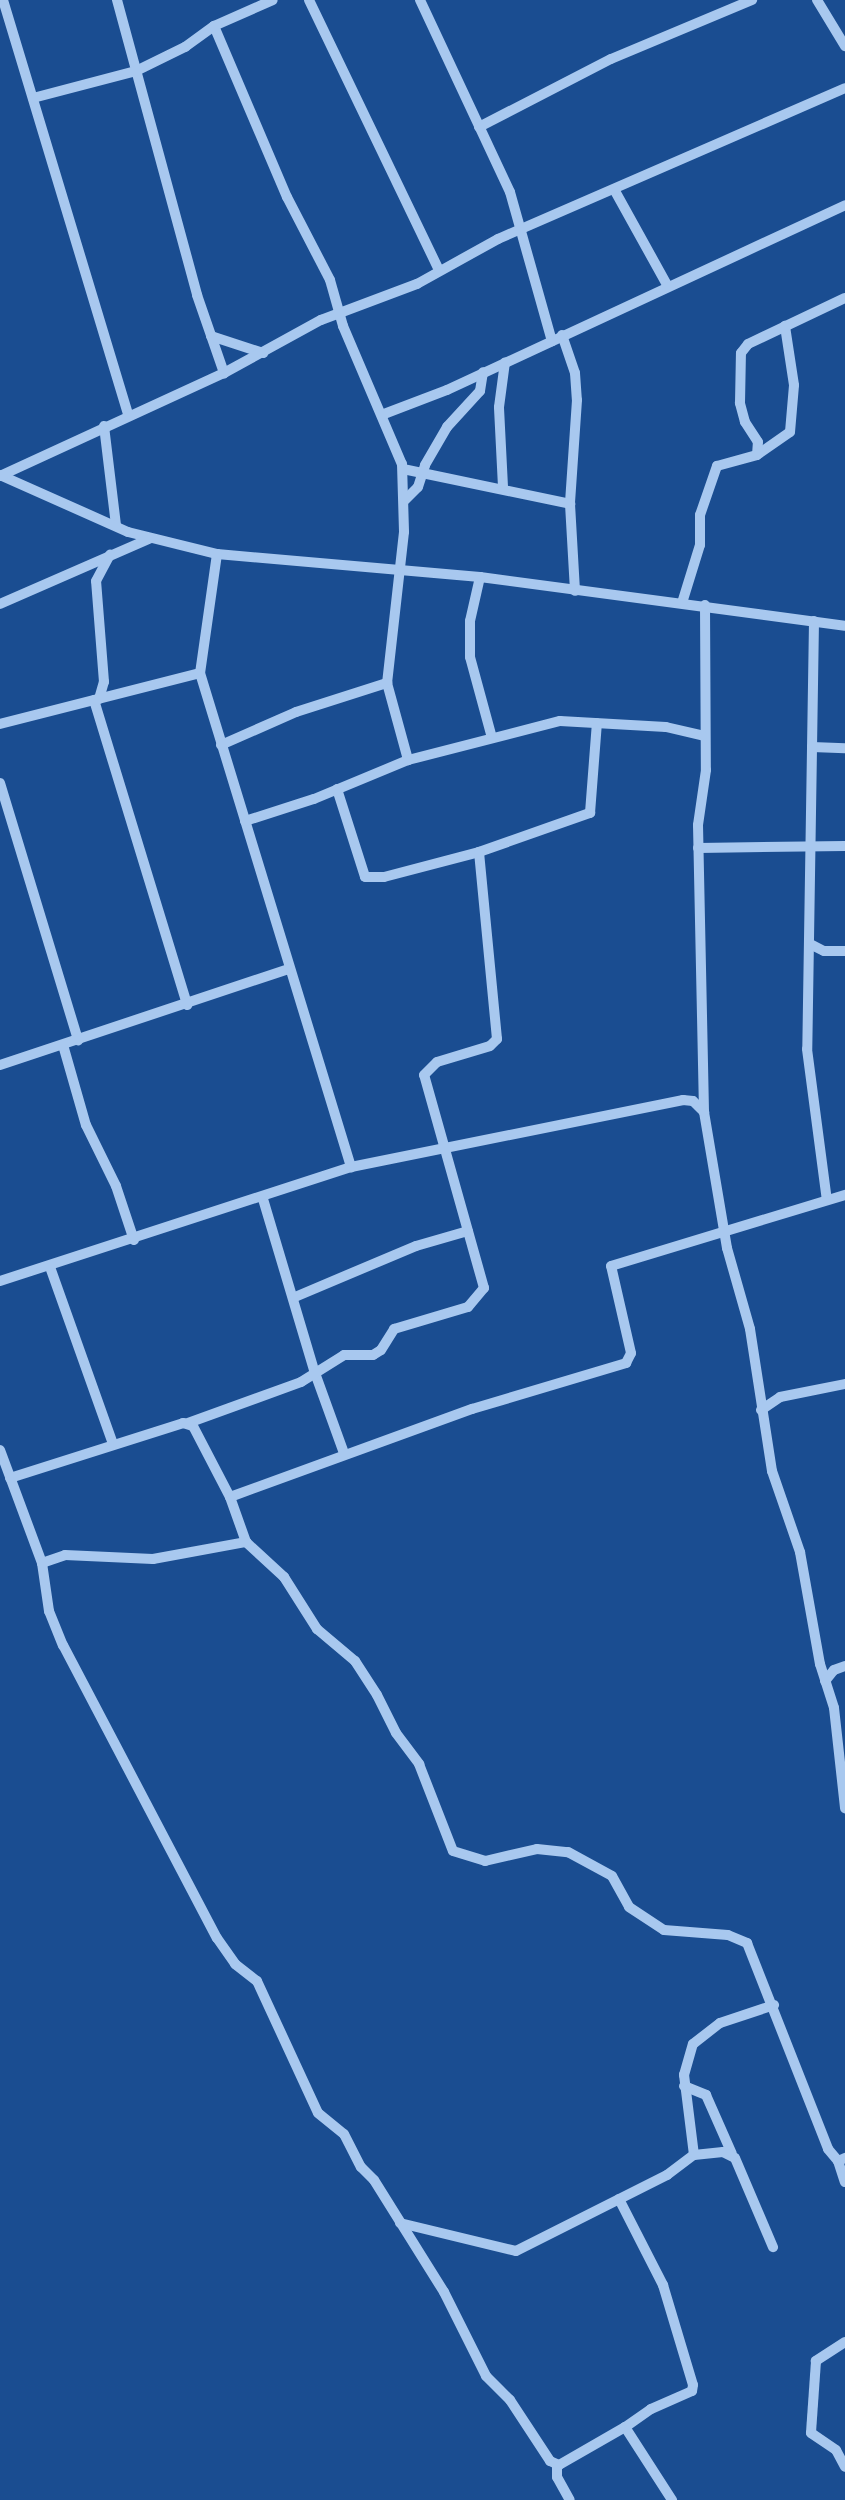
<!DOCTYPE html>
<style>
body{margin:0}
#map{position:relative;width:845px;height:2500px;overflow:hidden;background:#1a4d91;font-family:Poppins,sans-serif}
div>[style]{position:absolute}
.minor>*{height:10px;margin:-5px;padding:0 5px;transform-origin:5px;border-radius:5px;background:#a8c8ef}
span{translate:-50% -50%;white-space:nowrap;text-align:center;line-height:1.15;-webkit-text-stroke:5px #1a4d91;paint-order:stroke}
</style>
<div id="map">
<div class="minor">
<i style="left:3px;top:0;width:433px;rotate:73.2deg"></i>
<i style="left:117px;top:0;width:306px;rotate:74.8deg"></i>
<i style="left:197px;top:295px;width:83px;rotate:70.9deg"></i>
<i style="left:309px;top:0;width:300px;rotate:64.3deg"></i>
<i style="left:420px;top:0;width:212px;rotate:64.9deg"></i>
<i style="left:510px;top:192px;width:155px;rotate:74.3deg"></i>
<i style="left:817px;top:0;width:54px;rotate:58.7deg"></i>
<i style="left:214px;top:26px;width:186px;rotate:66.9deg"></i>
<i style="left:287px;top:197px;width:93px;rotate:62.6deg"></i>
<i style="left:330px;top:280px;width:48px;rotate:74.2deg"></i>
<i style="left:343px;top:326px;width:150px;rotate:66.9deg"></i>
<i style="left:402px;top:464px;width:68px;rotate:88.3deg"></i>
<i style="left:404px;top:532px;width:152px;rotate:96.4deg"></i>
<i style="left:387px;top:683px;width:80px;rotate:74.7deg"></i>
<i style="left:33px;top:98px;width:106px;rotate:-14.7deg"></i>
<i style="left:136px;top:71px;width:55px;rotate:-26.1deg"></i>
<i style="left:185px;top:47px;width:36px;rotate:-36deg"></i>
<i style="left:214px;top:26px;width:64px;rotate:-23.8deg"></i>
<i style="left:479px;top:127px;width:148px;rotate:-27.3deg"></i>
<i style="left:611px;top:59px;width:153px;rotate:-22.7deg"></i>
<i style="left:615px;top:191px;width:107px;rotate:61deg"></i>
<i style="left:562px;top:335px;width:40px;rotate:71.1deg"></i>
<i style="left:575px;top:373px;width:27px;rotate:86deg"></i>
<i style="left:577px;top:400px;width:104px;rotate:93.9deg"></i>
<i style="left:570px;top:504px;width:87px;rotate:86.7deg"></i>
<i style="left:211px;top:336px;width:55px;rotate:18.1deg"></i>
<i style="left:384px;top:414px;width:67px;rotate:-20.9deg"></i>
<i style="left:447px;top:390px;width:439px;rotate:-24.9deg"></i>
<i style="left:104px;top:426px;width:100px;rotate:83.1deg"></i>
<i style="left:757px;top:455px;width:13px;rotate:-86deg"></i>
<i style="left:758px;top:442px;width:24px;rotate:-123deg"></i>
<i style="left:745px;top:422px;width:20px;rotate:-105deg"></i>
<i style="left:740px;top:403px;width:50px;rotate:-88.9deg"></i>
<i style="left:741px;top:353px;width:11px;rotate:-52deg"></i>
<i style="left:748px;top:344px;width:107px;rotate:-25.4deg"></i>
<i style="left:403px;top:469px;width:171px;rotate:11.8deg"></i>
<i style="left:0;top:475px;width:140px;rotate:24deg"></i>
<i style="left:128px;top:532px;width:92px;rotate:13.9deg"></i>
<i style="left:217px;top:554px;width:264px;rotate:5deg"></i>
<i style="left:480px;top:577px;width:368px;rotate:7.6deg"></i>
<i style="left:0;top:476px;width:247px;rotate:-24.7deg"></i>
<i style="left:224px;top:373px;width:111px;rotate:-28.7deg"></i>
<i style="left:321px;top:320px;width:103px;rotate:-20.6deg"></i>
<i style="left:417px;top:284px;width:93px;rotate:-29.1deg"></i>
<i style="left:498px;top:239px;width:378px;rotate:-23.5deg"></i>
<i style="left:503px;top:487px;width:80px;rotate:-92.9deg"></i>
<i style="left:499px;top:407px;width:45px;rotate:-82.4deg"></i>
<i style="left:405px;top:500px;width:18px;rotate:-45deg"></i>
<i style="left:418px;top:487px;width:23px;rotate:-72deg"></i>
<i style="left:425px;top:465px;width:44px;rotate:-59.9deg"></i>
<i style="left:447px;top:427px;width:49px;rotate:-47.5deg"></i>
<i style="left:480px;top:391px;width:19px;rotate:-81deg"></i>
<i style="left:217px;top:554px;width:120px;rotate:98.1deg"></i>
<i style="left:200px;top:673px;width:517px;rotate:73deg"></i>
<i style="left:480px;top:577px;width:45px;rotate:102.8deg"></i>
<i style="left:470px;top:621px;width:36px;rotate:90deg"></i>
<i style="left:470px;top:657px;width:84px;rotate:74.8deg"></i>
<i style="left:682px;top:603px;width:61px;rotate:-72.8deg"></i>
<i style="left:700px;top:545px;width:30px;rotate:-90deg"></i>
<i style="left:700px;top:515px;width:52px;rotate:-70.9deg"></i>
<i style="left:717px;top:466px;width:41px;rotate:-15.4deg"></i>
<i style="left:757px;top:455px;width:40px;rotate:-34.9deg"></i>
<i style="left:790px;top:432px;width:47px;rotate:-85.1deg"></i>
<i style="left:794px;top:385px;width:60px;rotate:-98.7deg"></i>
<i style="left:0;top:604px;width:163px;rotate:-23.6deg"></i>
<i style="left:705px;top:605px;width:165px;rotate:89.7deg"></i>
<i style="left:706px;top:770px;width:56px;rotate:98.3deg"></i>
<i style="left:698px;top:825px;width:287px;rotate:88.8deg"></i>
<i style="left:704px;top:1112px;width:138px;rotate:80.4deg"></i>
<i style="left:727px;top:1248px;width:84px;rotate:74.1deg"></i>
<i style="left:750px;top:1329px;width:144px;rotate:81.2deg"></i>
<i style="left:772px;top:1471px;width:86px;rotate:70.9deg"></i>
<i style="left:800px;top:1552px;width:114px;rotate:79.9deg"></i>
<i style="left:820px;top:1664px;width:46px;rotate:72.3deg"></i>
<i style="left:834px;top:1708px;width:101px;rotate:83.7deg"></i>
<i style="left:814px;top:621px;width:428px;rotate:90.9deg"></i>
<i style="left:807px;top:1049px;width:152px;rotate:82.5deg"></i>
<i style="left:99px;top:699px;width:18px;rotate:-74deg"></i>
<i style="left:104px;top:682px;width:101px;rotate:-94.5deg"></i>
<i style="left:96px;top:581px;width:30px;rotate:-62deg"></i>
<i style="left:94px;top:700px;width:319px;rotate:73deg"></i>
<i style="left:0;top:724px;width:206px;rotate:-14.3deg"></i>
<i style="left:221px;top:745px;width:82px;rotate:-23.7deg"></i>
<i style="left:296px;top:712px;width:96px;rotate:-17.7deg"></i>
<i style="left:812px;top:747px;width:33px;rotate:2deg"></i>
<i style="left:0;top:783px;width:269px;rotate:73.1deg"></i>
<i style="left:337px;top:789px;width:92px;rotate:72.3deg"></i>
<i style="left:365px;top:877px;width:19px"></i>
<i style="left:384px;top:877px;width:98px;rotate:-14.7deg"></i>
<i style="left:245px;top:821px;width:72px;rotate:-17.7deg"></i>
<i style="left:314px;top:799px;width:102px;rotate:-22.5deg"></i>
<i style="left:408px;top:760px;width:157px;rotate:-14.4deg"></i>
<i style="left:560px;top:721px;width:106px;rotate:3.2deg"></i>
<i style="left:666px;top:727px;width:37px;rotate:13deg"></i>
<i style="left:698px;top:848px;width:147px;rotate:-0.8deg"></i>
<i style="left:812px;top:945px;width:13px;rotate:27deg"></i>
<i style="left:824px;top:951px;width:21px"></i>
<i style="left:63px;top:1045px;width:83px;rotate:74deg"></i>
<i style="left:86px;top:1125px;width:68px;rotate:63.8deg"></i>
<i style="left:116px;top:1186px;width:57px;rotate:71.6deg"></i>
<i style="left:0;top:1065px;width:305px;rotate:-18.4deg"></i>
<i style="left:263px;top:1199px;width:182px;rotate:73.4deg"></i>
<i style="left:315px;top:1373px;width:85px;rotate:70.1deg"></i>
<i style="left:50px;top:1267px;width:188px;rotate:70.4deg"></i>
<i style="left:0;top:1281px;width:369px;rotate:-18deg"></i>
<i style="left:351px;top:1167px;width:339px;rotate:-11.4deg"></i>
<i style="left:683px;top:1100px;width:10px;rotate:6deg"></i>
<i style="left:693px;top:1101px;width:16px;rotate:45deg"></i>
<i style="left:295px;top:1297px;width:131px;rotate:-22.9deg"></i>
<i style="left:416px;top:1246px;width:54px;rotate:-16.1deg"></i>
<i style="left:761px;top:1410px;width:23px;rotate:-34deg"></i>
<i style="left:780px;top:1397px;width:66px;rotate:-11.3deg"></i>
<i style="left:188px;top:1423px;width:120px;rotate:-19.9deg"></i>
<i style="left:301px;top:1382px;width:51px;rotate:-32.1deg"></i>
<i style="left:344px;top:1355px;width:29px"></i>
<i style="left:373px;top:1355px;width:9px;rotate:-32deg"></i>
<i style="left:381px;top:1350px;width:25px;rotate:-58deg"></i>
<i style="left:394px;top:1329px;width:77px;rotate:-16.6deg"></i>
<i style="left:468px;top:1307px;width:25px;rotate:-50deg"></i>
<i style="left:484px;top:1288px;width:221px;rotate:-105.7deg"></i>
<i style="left:424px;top:1075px;width:18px;rotate:-45deg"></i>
<i style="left:437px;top:1062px;width:55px;rotate:-16.8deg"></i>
<i style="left:490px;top:1046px;width:10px;rotate:-45deg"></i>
<i style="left:497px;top:1039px;width:188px;rotate:-95.5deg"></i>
<i style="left:479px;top:852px;width:118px;rotate:-19.4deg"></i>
<i style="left:590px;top:813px;width:90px;rotate:-85.6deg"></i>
<i style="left:0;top:1450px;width:121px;rotate:69.6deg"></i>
<i style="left:42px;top:1563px;width:49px;rotate:81.7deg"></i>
<i style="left:49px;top:1611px;width:37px;rotate:68deg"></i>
<i style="left:63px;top:1645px;width:331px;rotate:62.3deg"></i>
<i style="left:217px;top:1938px;width:32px;rotate:55deg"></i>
<i style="left:235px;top:1964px;width:28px;rotate:38deg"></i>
<i style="left:257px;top:1981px;width:145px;rotate:65.2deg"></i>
<i style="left:318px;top:2113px;width:33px;rotate:39deg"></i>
<i style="left:344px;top:2134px;width:37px;rotate:63deg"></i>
<i style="left:361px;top:2167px;width:18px;rotate:45deg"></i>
<i style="left:374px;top:2180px;width:132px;rotate:58deg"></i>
<i style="left:444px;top:2292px;width:94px;rotate:63.4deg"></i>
<i style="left:486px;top:2376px;width:34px;rotate:45deg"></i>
<i style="left:510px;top:2400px;width:73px;rotate:56.7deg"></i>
<i style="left:550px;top:2461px;width:10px;rotate:24deg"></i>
<i style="left:559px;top:2465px;width:76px;rotate:-29.9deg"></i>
<i style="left:625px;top:2427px;width:87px;rotate:57.2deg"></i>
<i style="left:10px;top:1478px;width:182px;rotate:-17.6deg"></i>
<i style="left:183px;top:1423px;width:10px;rotate:17deg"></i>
<i style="left:193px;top:1426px;width:80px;rotate:62.5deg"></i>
<i style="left:230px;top:1497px;width:48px;rotate:70.4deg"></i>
<i style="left:246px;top:1542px;width:52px;rotate:42.6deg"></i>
<i style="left:284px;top:1577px;width:62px;rotate:57.6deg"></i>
<i style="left:317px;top:1629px;width:50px;rotate:40.1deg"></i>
<i style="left:355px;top:1661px;width:40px;rotate:57.1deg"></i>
<i style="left:377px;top:1695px;width:42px;rotate:63.4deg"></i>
<i style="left:396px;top:1733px;width:39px;rotate:53deg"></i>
<i style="left:419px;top:1764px;width:93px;rotate:68.7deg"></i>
<i style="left:453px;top:1851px;width:34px;rotate:17deg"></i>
<i style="left:485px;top:1861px;width:53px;rotate:-13deg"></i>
<i style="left:537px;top:1849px;width:31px;rotate:6deg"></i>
<i style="left:568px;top:1852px;width:50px;rotate:28.6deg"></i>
<i style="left:612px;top:1876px;width:35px;rotate:61deg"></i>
<i style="left:629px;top:1907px;width:42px;rotate:33.3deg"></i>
<i style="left:664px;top:1930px;width:64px;rotate:4.5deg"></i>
<i style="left:728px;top:1935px;width:21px;rotate:23deg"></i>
<i style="left:747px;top:1943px;width:221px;rotate:68.5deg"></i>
<i style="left:828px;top:2149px;width:16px;rotate:50deg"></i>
<i style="left:838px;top:2161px;width:8px;rotate:-23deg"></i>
<i style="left:230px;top:1497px;width:258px;rotate:-20deg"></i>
<i style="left:472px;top:1409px;width:161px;rotate:-16.6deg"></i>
<i style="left:626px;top:1363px;width:11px;rotate:-63deg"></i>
<i style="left:631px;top:1353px;width:89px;rotate:-102.9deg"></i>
<i style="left:611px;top:1266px;width:245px;rotate:-16.9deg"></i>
<i style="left:42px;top:1563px;width:24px;rotate:-19deg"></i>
<i style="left:65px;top:1555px;width:88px;rotate:2.6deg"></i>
<i style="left:153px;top:1559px;width:95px;rotate:-10.4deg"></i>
<i style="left:825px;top:1681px;width:14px;rotate:-51deg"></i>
<i style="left:834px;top:1670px;width:12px;rotate:-20deg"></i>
<i style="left:684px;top:2086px;width:24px;rotate:22deg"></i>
<i style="left:706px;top:2095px;width:64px;rotate:66.2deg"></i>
<i style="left:694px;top:2155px;width:81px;rotate:-97.1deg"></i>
<i style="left:684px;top:2075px;width:32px;rotate:-74deg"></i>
<i style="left:693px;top:2044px;width:34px;rotate:-38deg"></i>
<i style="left:720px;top:2023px;width:57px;rotate:-18.4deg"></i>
<i style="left:838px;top:2161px;width:22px;rotate:72deg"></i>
<i style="left:619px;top:2199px;width:97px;rotate:62.9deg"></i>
<i style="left:663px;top:2285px;width:104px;rotate:73.3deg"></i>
<i style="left:693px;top:2385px;width:6px;rotate:99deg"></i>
<i style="left:692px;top:2391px;width:45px;rotate:156.3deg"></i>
<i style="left:651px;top:2409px;width:32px;rotate:145deg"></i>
<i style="left:400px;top:2223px;width:119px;rotate:13.6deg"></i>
<i style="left:516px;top:2251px;width:169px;rotate:-26.7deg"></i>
<i style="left:667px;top:2175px;width:34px;rotate:-37deg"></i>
<i style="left:694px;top:2155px;width:29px;rotate:-6deg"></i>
<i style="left:723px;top:2152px;width:13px;rotate:27deg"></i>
<i style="left:735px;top:2158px;width:97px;rotate:66.9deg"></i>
<i style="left:845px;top:2342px;width:35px;rotate:147deg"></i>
<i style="left:816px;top:2361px;width:72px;rotate:94deg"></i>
<i style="left:811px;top:2433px;width:30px;rotate:34deg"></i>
<i style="left:836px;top:2450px;width:19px;rotate:62deg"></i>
<i style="left:557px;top:2466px;width:11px;rotate:90deg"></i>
<i style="left:557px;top:2477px;width:26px;rotate:61deg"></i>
</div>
</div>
